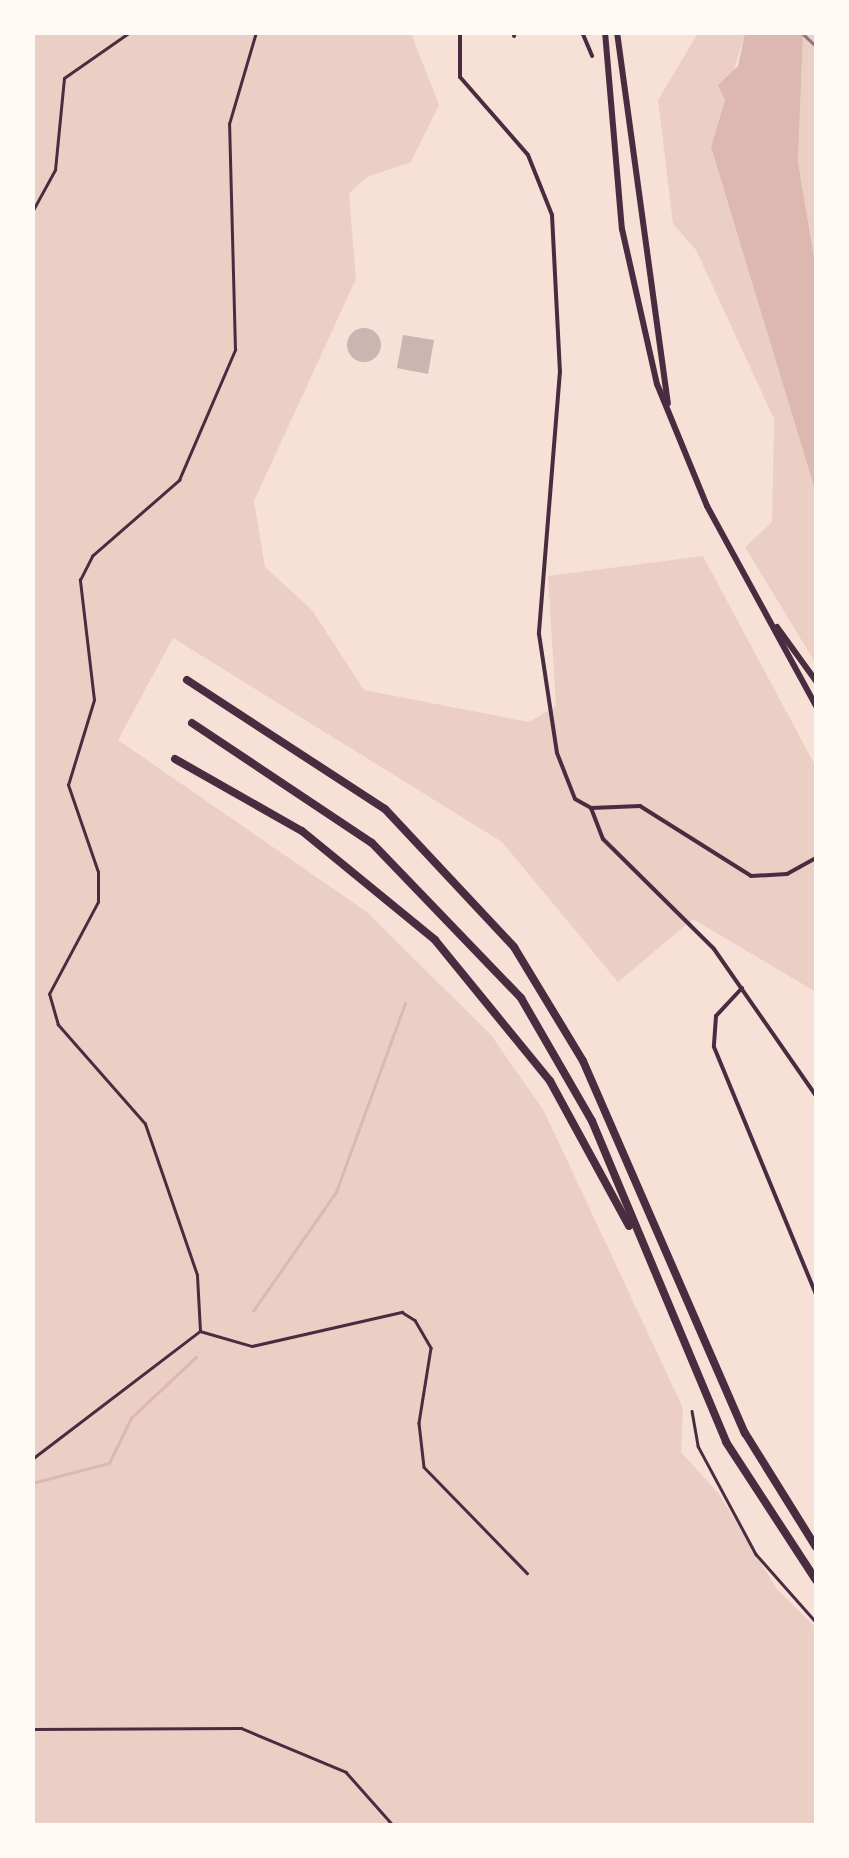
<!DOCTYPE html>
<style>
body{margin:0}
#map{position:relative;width:849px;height:1858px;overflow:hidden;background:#f7e1d7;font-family:"Nunito Sans",sans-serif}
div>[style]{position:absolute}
.green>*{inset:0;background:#ebcfc5}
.water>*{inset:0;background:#dcb8b0}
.stream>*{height:2.5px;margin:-1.25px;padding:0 1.25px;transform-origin:1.25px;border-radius:1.25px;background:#dcb8b0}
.building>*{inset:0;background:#ccb4b1}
.round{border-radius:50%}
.path>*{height:2.5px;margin:-1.25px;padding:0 1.25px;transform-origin:1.25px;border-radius:1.25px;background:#4a2c40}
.minor>*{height:4px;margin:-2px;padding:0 2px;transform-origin:2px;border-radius:2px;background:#4a2c40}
.primary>*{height:6px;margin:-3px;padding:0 3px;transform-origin:3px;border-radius:3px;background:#4a2c40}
.motorway>*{height:8px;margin:-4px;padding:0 4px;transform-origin:4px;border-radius:4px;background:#4a2c40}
.rail>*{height:2.5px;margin:-1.25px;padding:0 1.25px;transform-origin:1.25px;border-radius:1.25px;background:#8f747c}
span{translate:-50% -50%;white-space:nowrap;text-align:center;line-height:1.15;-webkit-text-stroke:10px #fffaf5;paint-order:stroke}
.frame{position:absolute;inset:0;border:35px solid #fffaf5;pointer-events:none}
</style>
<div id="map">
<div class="green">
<i style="clip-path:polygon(33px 33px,411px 33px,439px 105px,411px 162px,367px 177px,349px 194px,356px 279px,254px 501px,265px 567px,312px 610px,364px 690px,529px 722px,556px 706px,548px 576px,703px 556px,816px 767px,816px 992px,693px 919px,618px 982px,502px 842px,173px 638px,118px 740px,367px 912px,491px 1035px,544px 1111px,683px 1408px,681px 1452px,719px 1494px,777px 1589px,816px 1628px,816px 1825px,33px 1826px)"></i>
<i style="clip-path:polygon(698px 33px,745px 33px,711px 147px,815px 484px,816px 664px,745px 547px,772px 522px,774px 419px,696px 250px,673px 224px,658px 100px)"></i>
<i style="clip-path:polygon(803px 33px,816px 33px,816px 269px,798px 162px)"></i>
</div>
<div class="water">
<i style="clip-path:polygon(745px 33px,803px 33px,798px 162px,816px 269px,816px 493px,711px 147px,725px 100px,718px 85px,738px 66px)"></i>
</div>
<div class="stream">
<i style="left:253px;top:1311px;width:145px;rotate:-55.1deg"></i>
<i style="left:336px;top:1192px;width:201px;rotate:-69.9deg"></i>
<i style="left:32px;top:1483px;width:80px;rotate:-14.6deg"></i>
<i style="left:109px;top:1463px;width:50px;rotate:-63.9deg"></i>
<i style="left:131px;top:1418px;width:89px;rotate:-43.2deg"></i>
</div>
<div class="building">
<i class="round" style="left:347px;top:328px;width:34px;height:34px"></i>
<i style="clip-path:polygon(403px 335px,434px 340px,428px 374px,397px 368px)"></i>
</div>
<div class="path">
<i style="left:32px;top:212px;width:48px;rotate:-61.3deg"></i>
<i style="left:55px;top:170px;width:92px;rotate:-84.4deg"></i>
<i style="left:64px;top:78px;width:80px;rotate:-34.9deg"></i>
<i style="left:200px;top:1331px;width:56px;rotate:-93.1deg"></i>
<i style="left:197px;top:1275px;width:160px;rotate:-109deg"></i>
<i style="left:145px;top:1124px;width:132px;rotate:-131.3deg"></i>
<i style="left:58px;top:1025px;width:32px;rotate:-106deg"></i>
<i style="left:49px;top:994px;width:104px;rotate:-62deg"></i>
<i style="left:98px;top:902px;width:30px;rotate:-90deg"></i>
<i style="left:98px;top:872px;width:92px;rotate:-109deg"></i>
<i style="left:68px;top:785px;width:89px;rotate:-73deg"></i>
<i style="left:94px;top:700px;width:121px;rotate:-96.7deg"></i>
<i style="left:80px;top:580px;width:27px;rotate:-63deg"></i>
<i style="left:92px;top:556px;width:116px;rotate:-41.1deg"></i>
<i style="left:179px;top:480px;width:142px;rotate:-66.7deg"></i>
<i style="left:235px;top:350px;width:226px;rotate:-91.5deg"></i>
<i style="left:229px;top:124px;width:96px;rotate:-73.6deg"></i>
<i style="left:200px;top:1331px;width:54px;rotate:16.1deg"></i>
<i style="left:252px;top:1346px;width:154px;rotate:-12.8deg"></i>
<i style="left:402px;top:1312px;width:15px;rotate:32deg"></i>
<i style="left:415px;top:1320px;width:32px;rotate:60deg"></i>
<i style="left:431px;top:1348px;width:76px;rotate:99.1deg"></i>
<i style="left:419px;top:1423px;width:44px;rotate:83.5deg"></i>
<i style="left:424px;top:1467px;width:148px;rotate:45.8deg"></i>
<i style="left:692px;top:1411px;width:36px;rotate:80deg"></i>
<i style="left:698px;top:1446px;width:123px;rotate:61.8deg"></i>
<i style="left:756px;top:1554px;width:91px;rotate:48.6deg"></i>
<i style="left:32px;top:1459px;width:210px;rotate:-37.3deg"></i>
<i style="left:32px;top:1729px;width:209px;rotate:-0.3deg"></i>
<i style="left:241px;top:1728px;width:114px;rotate:22.7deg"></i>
<i style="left:346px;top:1772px;width:72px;rotate:48.4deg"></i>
</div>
<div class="minor">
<i style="left:460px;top:32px;width:45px;rotate:90deg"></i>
<i style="left:460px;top:77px;width:103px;rotate:48.9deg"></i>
<i style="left:528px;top:155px;width:65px;rotate:68.2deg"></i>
<i style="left:552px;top:215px;width:156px;rotate:87.1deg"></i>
<i style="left:560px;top:371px;width:264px;rotate:94.6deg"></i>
<i style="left:539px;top:634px;width:120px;rotate:81.4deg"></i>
<i style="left:557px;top:753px;width:49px;rotate:68.6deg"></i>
<i style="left:575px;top:799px;width:18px;rotate:29deg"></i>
<i style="left:582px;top:32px;width:26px;rotate:67deg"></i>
<i style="left:514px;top:36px;width:4px;rotate:-76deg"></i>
<i style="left:591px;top:808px;width:33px;rotate:69deg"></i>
<i style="left:603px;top:839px;width:156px;rotate:44.7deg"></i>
<i style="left:714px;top:949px;width:179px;rotate:55.2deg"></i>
<i style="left:591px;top:808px;width:49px;rotate:-2.3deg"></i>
<i style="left:640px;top:806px;width:131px;rotate:32.2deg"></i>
<i style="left:751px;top:876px;width:36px;rotate:-3deg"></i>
<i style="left:787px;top:874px;width:33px;rotate:-29deg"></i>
<i style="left:742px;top:988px;width:38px;rotate:133deg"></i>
<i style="left:716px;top:1016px;width:31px;rotate:94deg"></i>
<i style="left:714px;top:1047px;width:267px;rotate:67.6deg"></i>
</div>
<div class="primary">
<i style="left:605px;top:32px;width:198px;rotate:85.1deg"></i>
<i style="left:622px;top:229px;width:159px;rotate:77.3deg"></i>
<i style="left:657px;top:384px;width:132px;rotate:67.7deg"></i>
<i style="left:707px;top:506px;width:228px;rotate:61.4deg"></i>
<i style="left:617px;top:32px;width:375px;rotate:82.2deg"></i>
<i style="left:777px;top:627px;width:67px;rotate:54.2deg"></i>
</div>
<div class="motorway">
<i style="left:187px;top:680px;width:236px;rotate:33.1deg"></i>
<i style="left:385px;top:809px;width:189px;rotate:46.9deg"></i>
<i style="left:514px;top:947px;width:133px;rotate:58.8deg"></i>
<i style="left:583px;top:1061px;width:406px;rotate:66.5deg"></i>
<i style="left:745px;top:1433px;width:134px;rotate:58.1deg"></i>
<i style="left:192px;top:723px;width:216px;rotate:33.7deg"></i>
<i style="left:372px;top:843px;width:215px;rotate:46.1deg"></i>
<i style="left:521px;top:998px;width:142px;rotate:60deg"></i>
<i style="left:592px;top:1121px;width:348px;rotate:67.3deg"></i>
<i style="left:726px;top:1442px;width:165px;rotate:56.9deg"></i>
<i style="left:175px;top:759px;width:146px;rotate:29.6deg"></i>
<i style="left:302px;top:831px;width:172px;rotate:39.3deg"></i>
<i style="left:435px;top:940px;width:182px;rotate:50.8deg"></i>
<i style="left:550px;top:1081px;width:165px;rotate:61.4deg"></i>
</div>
<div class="rail">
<i style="left:801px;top:32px;width:21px;rotate:43deg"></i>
</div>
<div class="frame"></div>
</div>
